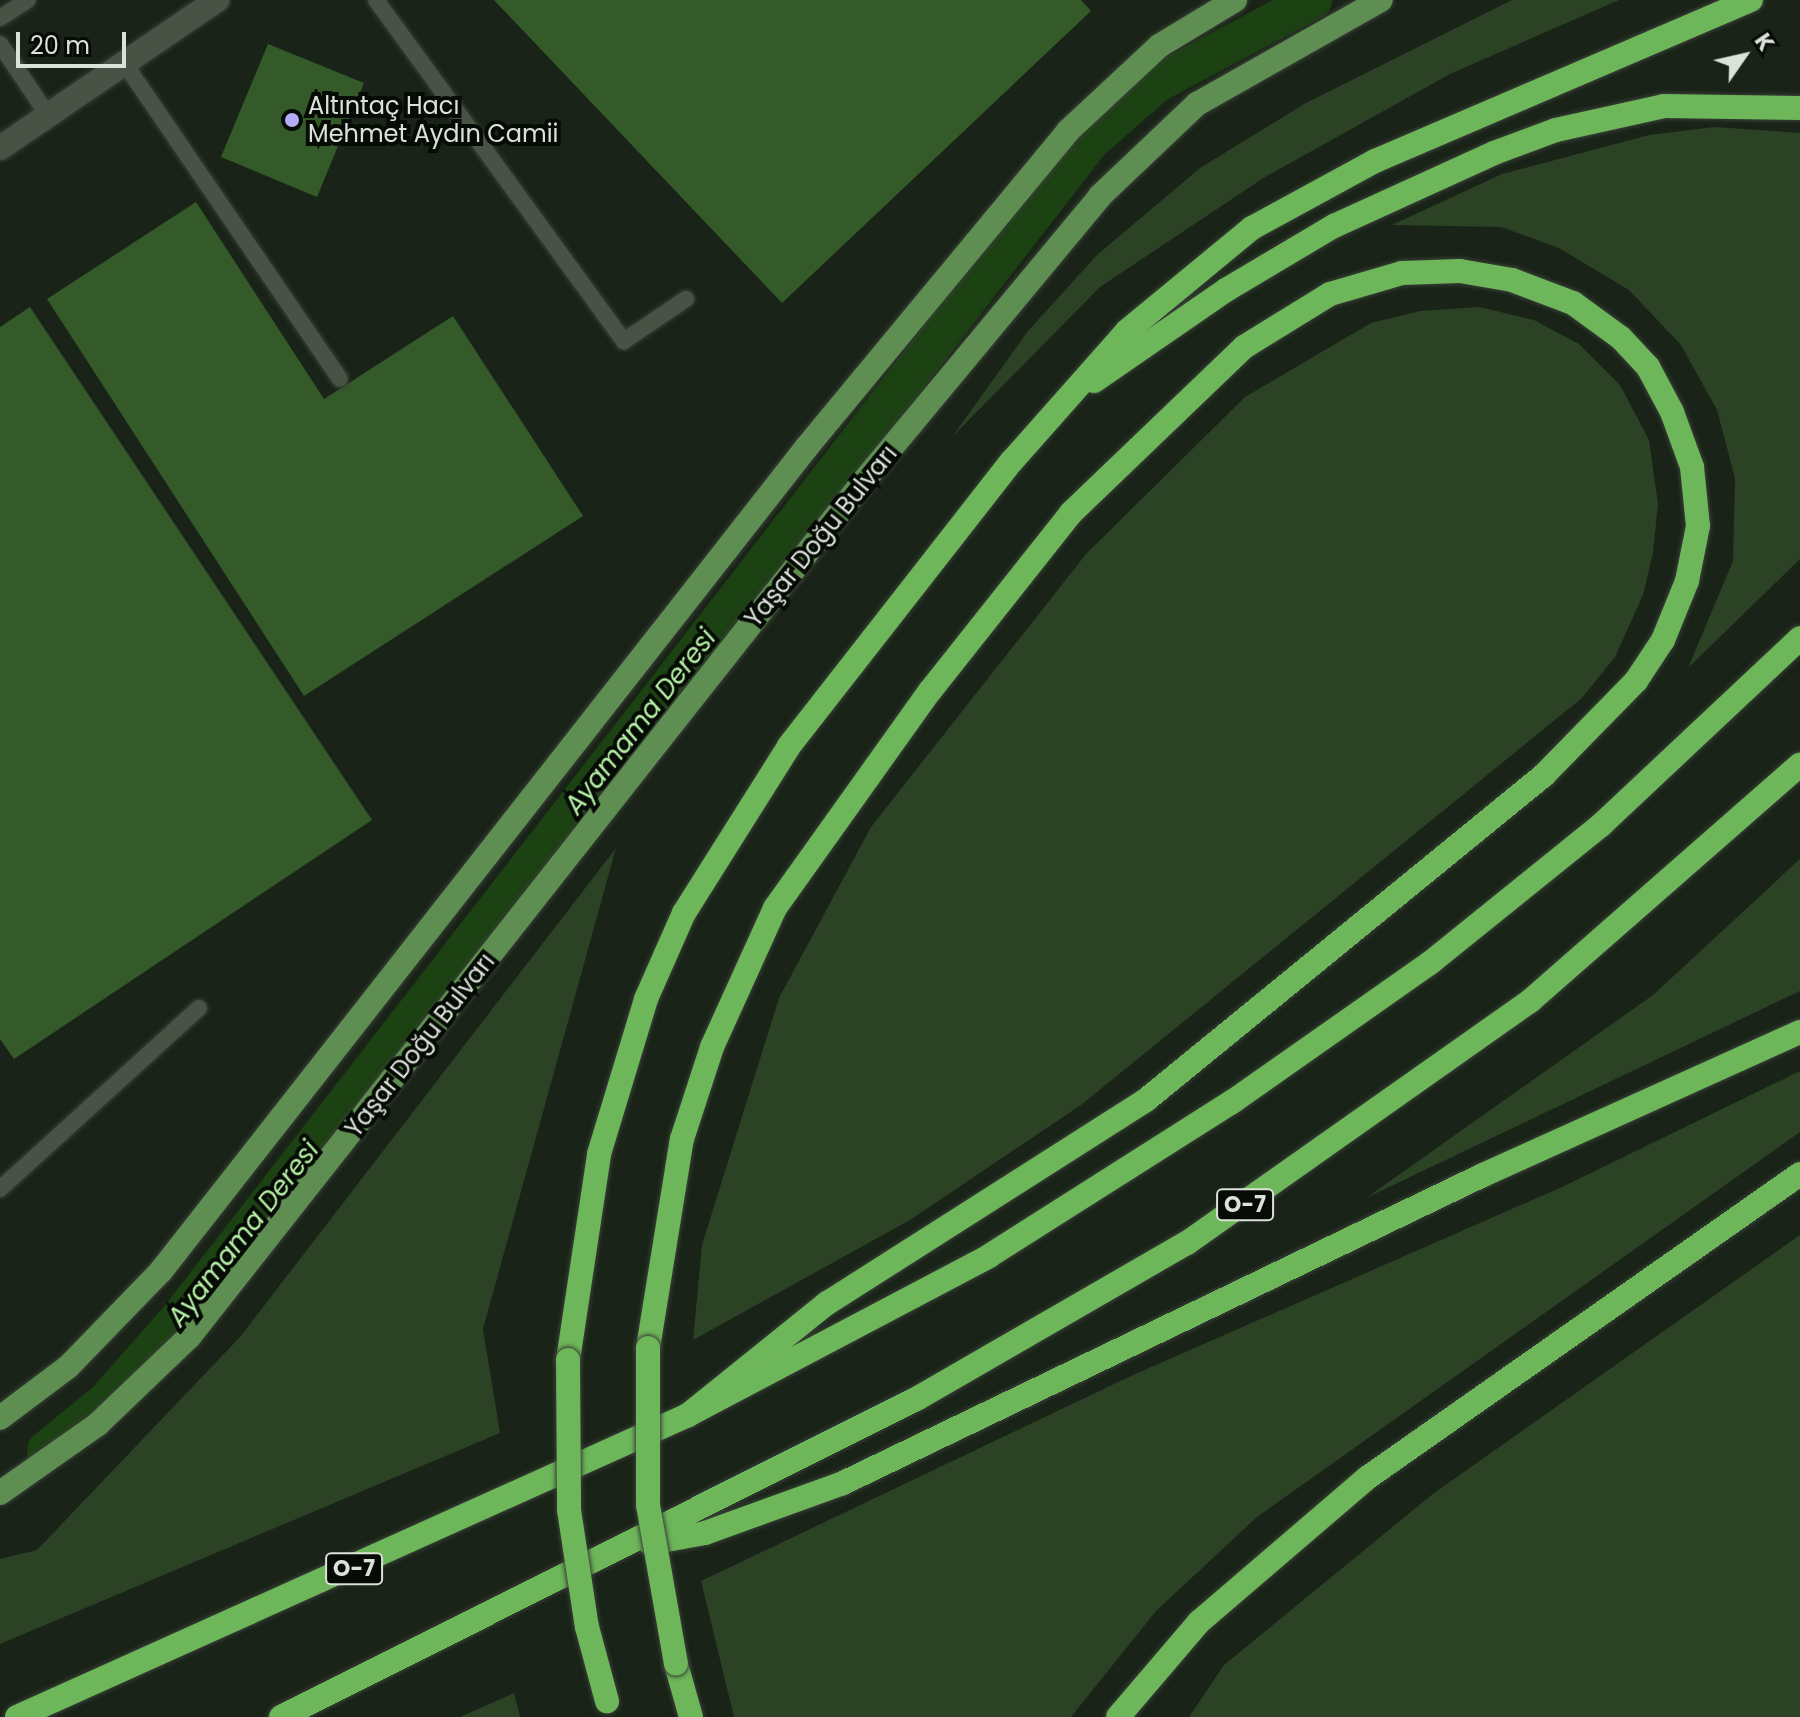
<!DOCTYPE html>
<meta charset="utf-8">
<style>
body{margin:0}
#map{position:relative;width:1800px;height:1717px;overflow:hidden;background:#192317;font-family:Poppins,sans-serif}
div>[style]{position:absolute}
.green>*{inset:0;background:#2b4225}
.canal>*{height:38px;margin:-19px;padding:0 19px;transform-origin:19px;border-radius:19px;background:#1c4112}
.building>*{inset:0;background:#345a2a}
.roads{filter:drop-shadow(0 0 2px #383f37) drop-shadow(0 0 2px #383f37)}
.lane>*{height:16px;margin:-8px;padding:0 8px;transform-origin:8px;border-radius:8px;background:#485345}
.street>*{height:24px;margin:-12px;padding:0 12px;transform-origin:12px;border-radius:12px;background:#485345}
.primary>*{height:24px;margin:-12px;padding:0 12px;transform-origin:12px;border-radius:12px;background:#5e8e51}
.highway>*{height:24px;margin:-12px;padding:0 12px;transform-origin:12px;border-radius:12px;background:#6db659}
.bridges{filter:drop-shadow(0 0 2px #383f37) drop-shadow(0 0 2px #383f37)}
.highway-bridge>*{height:24px;margin:-12px;padding:0 12px;transform-origin:12px;border-radius:12px;background:#6db659}
.dots>*{width:22px;height:22px;translate:-50% -50%;box-sizing:border-box;border:4px solid #070b06;border-radius:50%}
span{translate:-50% -50%;white-space:nowrap;text-align:center;line-height:1.15;-webkit-text-stroke:8px #070b06;paint-order:stroke}
.shield-label span{padding:2px 6px;background:#070b06;border:2px solid;border-radius:6px;-webkit-text-stroke-width:0}
.shield-label{font-size:22px;color:#dbe2da;font-weight:700}
.poi-label{font-size:24px;color:#dbe2da}
.left{translate:0 -50%;text-align:left}
.street-label{font-size:24px;color:#dbe2da}
.water-label{font-size:26px;color:#b5f0a5;font-style:italic}
.north{position:absolute;left:1704px;top:16px;width:80px;height:80px;-webkit-text-stroke:6px #070b06;paint-order:stroke;rotate:56deg;font-size:22px;font-weight:700;line-height:32px;text-align:center;color:#dbe2da}
.north::after{content:'';display:block;margin:auto;width:28px;height:36px;background:#dbe2da;clip-path:polygon(50% 0,100% 100%,50% 72%,0 100%)}
.scale{position:absolute;left:16px;top:32px;width:110px;height:36px;box-sizing:border-box;border:4px solid #dbe2da;border-top:0;padding-left:10px;font-size:24px;line-height:28px;white-space:nowrap;color:#dbe2da;-webkit-text-stroke:6px #070b06;paint-order:stroke}
</style>
<div id="map">
<div class="green">
<i style="clip-path:polygon(1512px 0,1619px 0,1450px 74px,1265px 177px,1100px 287px,952px 437px,1028px 331px,1097px 255px,1200px 168px,1304px 104px)"></i>
<i style="clip-path:polygon(1715px 127px,1800px 133px,1800px 559px,1688px 668px,1733px 561px,1735px 478px,1717px 410px,1681px 345px,1629px 290px,1559px 248px,1501px 227px,1392px 225px,1502px 174px,1649px 135px)"></i>
<i style="clip-path:polygon(1479px 307px,1534px 320px,1579px 344px,1620px 385px,1649px 440px,1658px 504px,1653px 553px,1643px 595px,1615px 657px,1582px 698px,1081px 1105px,910px 1220px,693px 1340px,702px 1245px,779px 998px,871px 827px,1086px 554px,1245px 397px,1371px 323px,1420px 311px)"></i>
<i style="clip-path:polygon(616px 848px,483px 1329px,500px 1433px,0 1644px,0 1559px,37px 1550px,240px 1337px)"></i>
<i style="clip-path:polygon(1800px 859px,1800px 991px,1366px 1198px,1653px 995px)"></i>
<i style="clip-path:polygon(1800px 1071px,1800px 1132px,1257px 1517px,1156px 1611px,1071px 1717px,734px 1717px,701px 1581px,1133px 1375px,1562px 1187px)"></i>
<i style="clip-path:polygon(1800px 1235px,1800px 1717px,1189px 1717px,1224px 1665px,1434px 1493px)"></i>
<i style="clip-path:polygon(514px 1693px,520px 1717px,460px 1717px)"></i>
</div>
<div class="canal">
<i style="left:46px;top:1450px;width:76px;rotate:-39.1deg"></i>
<i style="left:105px;top:1402px;width:113px;rotate:-48.6deg"></i>
<i style="left:180px;top:1317px;width:1486px;rotate:-52.24deg"></i>
<i style="left:1090px;top:142px;width:88px;rotate:-41.3deg"></i>
<i style="left:1156px;top:84px;width:178px;rotate:-28.1deg"></i>
</div>
<div class="building">
<i style="clip-path:polygon(494px 0,1081px 0,1091px 11px,782px 303px)"></i>
<i style="clip-path:polygon(268px 44px,364px 83px,317px 197px,221px 157px)"></i>
<i style="clip-path:polygon(196px 202px,324px 399px,453px 316px,583px 516px,304px 696px,47px 299px)"></i>
<i style="clip-path:polygon(30px 307px,372px 820px,14px 1059px,0 1039px,0 327px)"></i>
</div>
<div class="roads">
<div class="lane">
<i style="left:376px;top:0;width:422px;rotate:54deg"></i>
<i style="left:624px;top:341px;width:75px;rotate:-34.1deg"></i>
<i style="left:0;top:18px;width:33px;rotate:-33deg"></i>
<i style="left:0;top:44px;width:88px;rotate:56.1deg"></i>
<i style="left:125px;top:64px;width:381px;rotate:55.7deg"></i>
<i style="left:0;top:1189px;width:269px;rotate:-42.3deg"></i>
</div>
<div class="street">
<i style="left:0;top:148px;width:263px;rotate:-34.3deg"></i>
</div>
<div class="primary">
<i style="left:0;top:1418px;width:85px;rotate:-36.9deg"></i>
<i style="left:68px;top:1367px;width:134px;rotate:-45.9deg"></i>
<i style="left:161px;top:1271px;width:1046px;rotate:-51.91deg"></i>
<i style="left:806px;top:448px;width:411px;rotate:-50.4deg"></i>
<i style="left:1068px;top:131px;width:125px;rotate:-43deg"></i>
<i style="left:1159px;top:46px;width:89px;rotate:-31.2deg"></i>
<i style="left:0;top:1493px;width:120px;rotate:-35.1deg"></i>
<i style="left:98px;top:1424px;width:126px;rotate:-43.7deg"></i>
<i style="left:189px;top:1337px;width:1081px;rotate:-51.76deg"></i>
<i style="left:858px;top:488px;width:379px;rotate:-50.3deg"></i>
<i style="left:1100px;top:196px;width:134px;rotate:-43.5deg"></i>
<i style="left:1197px;top:104px;width:211px;rotate:-29.5deg"></i>
</div>
<div class="highway">
<i style="left:1094px;top:381px;width:160px;rotate:-34.6deg"></i>
<i style="left:1226px;top:290px;width:126px;rotate:-30.7deg"></i>
<i style="left:1334px;top:226px;width:176px;rotate:-24.5deg"></i>
<i style="left:1494px;top:153px;width:66px;rotate:-20.4deg"></i>
<i style="left:1556px;top:130px;width:111px;rotate:-12.5deg"></i>
<i style="left:1664px;top:106px;width:136px;rotate:0.8deg"></i>
<i style="left:648px;top:1348px;width:212px;rotate:-80.8deg"></i>
<i style="left:682px;top:1139px;width:97px;rotate:-71.9deg"></i>
<i style="left:712px;top:1047px;width:153px;rotate:-65.6deg"></i>
<i style="left:775px;top:908px;width:267px;rotate:-54.5deg"></i>
<i style="left:930px;top:691px;width:227px;rotate:-51.6deg"></i>
<i style="left:1071px;top:513px;width:240px;rotate:-43.8deg"></i>
<i style="left:1244px;top:347px;width:101px;rotate:-31.6deg"></i>
<i style="left:1330px;top:294px;width:75px;rotate:-16.3deg"></i>
<i style="left:1402px;top:273px;width:58px;rotate:-2deg"></i>
<i style="left:1460px;top:271px;width:53px;rotate:9.8deg"></i>
<i style="left:1512px;top:280px;width:65px;rotate:20.7deg"></i>
<i style="left:1573px;top:303px;width:59px;rotate:36.1deg"></i>
<i style="left:1621px;top:338px;width:40px;rotate:47deg"></i>
<i style="left:1648px;top:367px;width:51px;rotate:61.9deg"></i>
<i style="left:1672px;top:412px;width:59px;rotate:70deg"></i>
<i style="left:1692px;top:467px;width:59px;rotate:84.2deg"></i>
<i style="left:1698px;top:526px;width:56px;rotate:101.3deg"></i>
<i style="left:1687px;top:581px;width:64px;rotate:112.1deg"></i>
<i style="left:1663px;top:640px;width:49px;rotate:123.4deg"></i>
<i style="left:1636px;top:681px;width:132px;rotate:134.4deg"></i>
<i style="left:1544px;top:775px;width:514px;rotate:140.77deg"></i>
<i style="left:1146px;top:1100px;width:378px;rotate:147.5deg"></i>
<i style="left:827px;top:1303px;width:179px;rotate:141.1deg"></i>
<i style="left:568px;top:1360px;width:208px;rotate:-81.4deg"></i>
<i style="left:599px;top:1154px;width:162px;rotate:-73.1deg"></i>
<i style="left:646px;top:999px;width:94px;rotate:-66.2deg"></i>
<i style="left:684px;top:913px;width:197px;rotate:-57.8deg"></i>
<i style="left:789px;top:746px;width:362px;rotate:-52deg"></i>
<i style="left:1012px;top:461px;width:174px;rotate:-48.5deg"></i>
<i style="left:1127px;top:331px;width:162px;rotate:-39.5deg"></i>
<i style="left:1252px;top:228px;width:140px;rotate:-28.6deg"></i>
<i style="left:1375px;top:161px;width:409px;rotate:-23.2deg"></i>
<i style="left:650px;top:1543px;width:56px;rotate:-10.3deg"></i>
<i style="left:705px;top:1533px;width:147px;rotate:-19.9deg"></i>
<i style="left:843px;top:1483px;width:710px;rotate:-25.7deg"></i>
<i style="left:1483px;top:1175px;width:348px;rotate:-24.3deg"></i>
<i style="left:676px;top:1664px;width:55px;rotate:74.2deg"></i>
<i style="left:17px;top:1717px;width:736px;rotate:-24.23deg"></i>
<i style="left:688px;top:1415px;width:340px;rotate:-27.8deg"></i>
<i style="left:989px;top:1256px;width:288px;rotate:-32.4deg"></i>
<i style="left:1232px;top:1102px;width:242px;rotate:-35.1deg"></i>
<i style="left:1430px;top:963px;width:220px;rotate:-38.9deg"></i>
<i style="left:1601px;top:825px;width:273px;rotate:-43.2deg"></i>
<i style="left:281px;top:1717px;width:712px;rotate:-26.6deg"></i>
<i style="left:918px;top:1398px;width:310px;rotate:-30deg"></i>
<i style="left:1187px;top:1243px;width:420px;rotate:-35.2deg"></i>
<i style="left:1530px;top:1001px;width:359px;rotate:-41.2deg"></i>
<i style="left:1118px;top:1717px;width:125px;rotate:-49.5deg"></i>
<i style="left:1199px;top:1622px;width:221px;rotate:-40.6deg"></i>
<i style="left:1367px;top:1478px;width:529px;rotate:-35.07deg"></i>
</div>
</div>
<div class="bridges">
<div class="highway-bridge">
<i style="left:648px;top:1348px;width:157px;rotate:90deg"></i>
<i style="left:648px;top:1505px;width:161px;rotate:80deg"></i>
<i style="left:568px;top:1360px;width:150px;rotate:89.6deg"></i>
<i style="left:569px;top:1510px;width:118px;rotate:81.3deg"></i>
<i style="left:587px;top:1627px;width:77px;rotate:74.9deg"></i>
</div>
</div>
<div class="dots">
<i style="left:292px;top:120px;background:#b5acf8"></i>
</div>
<div class="shield-label">
<span style="left:1245px;top:1205px">O-7</span>
<span style="left:354px;top:1569px">O-7</span>
</div>
<div class="poi-label">
<span class="left" style="left:308px;top:120px">Altıntaç Hacı<br>Mehmet Aydın Camii</span>
</div>
<div class="street-label">
<span style="left:821px;top:536px;rotate:-51deg">Yaşar Doğu Bulvarı</span>
<span style="left:420px;top:1045px;rotate:-52deg">Yaşar Doğu Bulvarı</span>
</div>
<div class="water-label">
<span style="left:641px;top:722px;rotate:-52deg">Ayamama Deresi</span>
<span style="left:244px;top:1234px;rotate:-52deg">Ayamama Deresi</span>
</div>
<div class="north">K</div>
<div class="scale">20 m</div>
</div>
